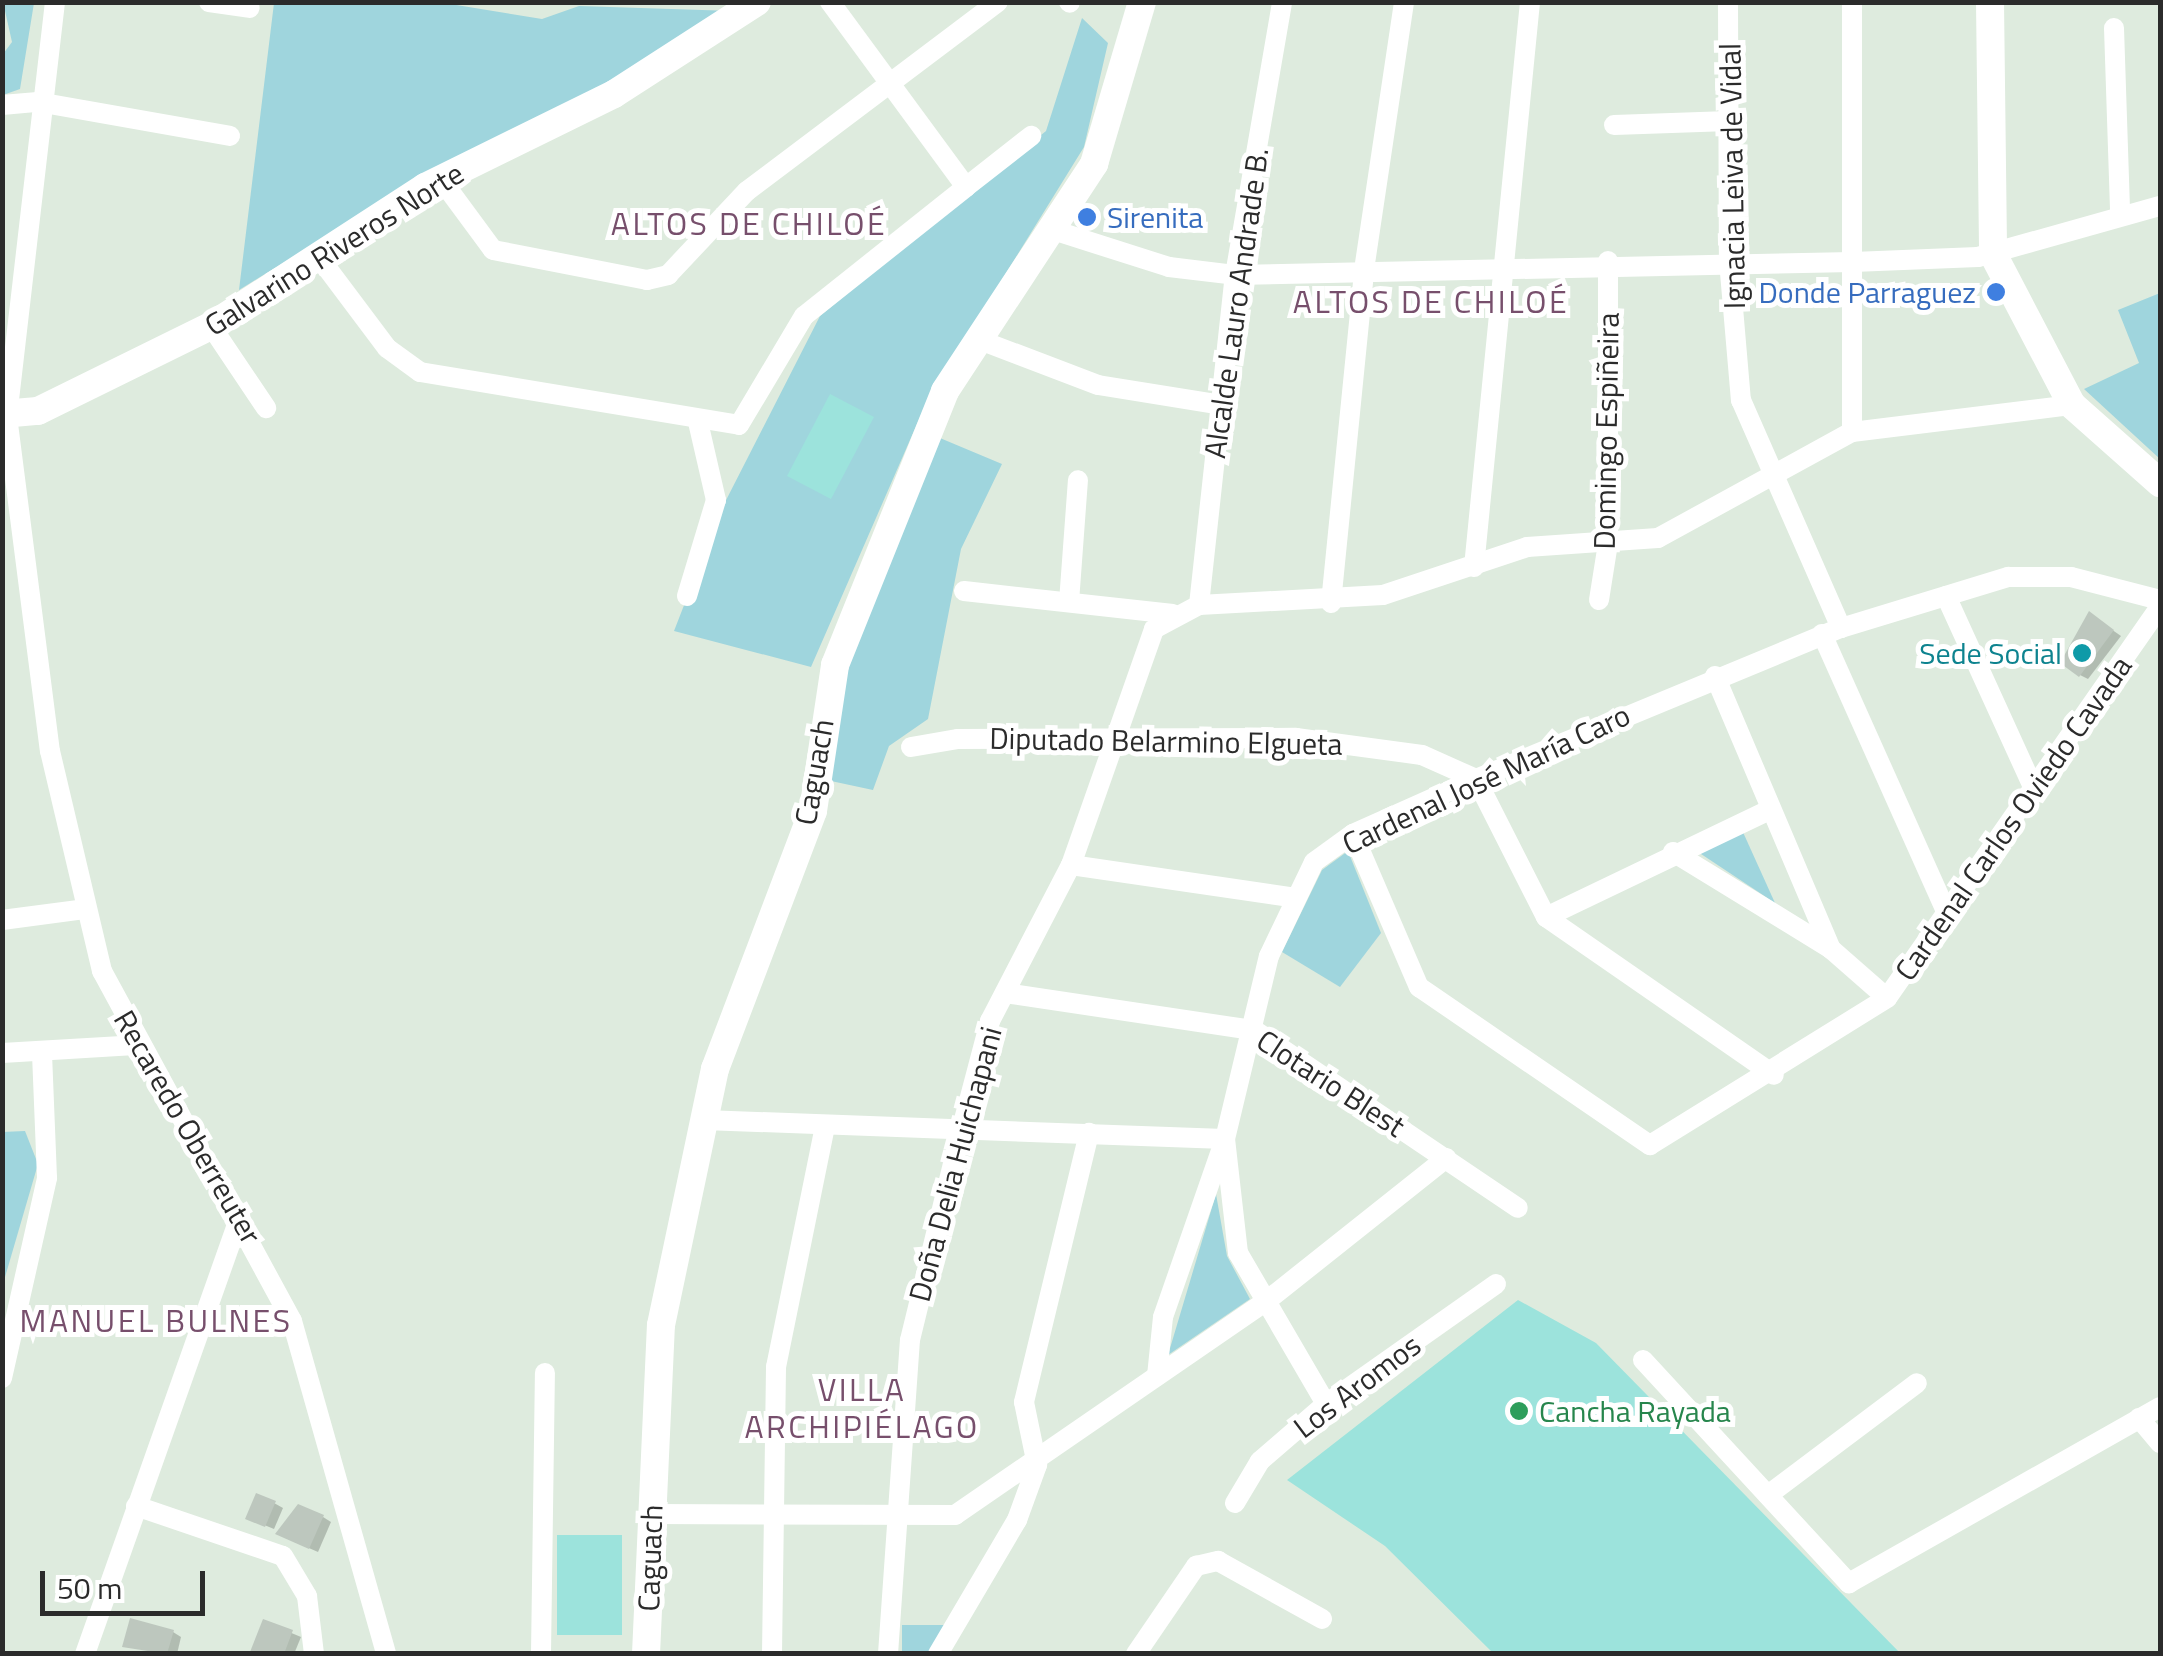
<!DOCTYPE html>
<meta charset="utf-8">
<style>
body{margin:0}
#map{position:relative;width:2163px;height:1656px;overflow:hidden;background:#deebde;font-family:"Titillium Web",sans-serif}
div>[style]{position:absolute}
.green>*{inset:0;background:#9fd5dd}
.pitch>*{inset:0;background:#9ce3dc}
.shadow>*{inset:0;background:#0003}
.building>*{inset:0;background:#bdc7be}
.street>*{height:20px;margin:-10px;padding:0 10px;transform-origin:10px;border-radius:10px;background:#fff}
.secondary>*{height:28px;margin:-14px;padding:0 14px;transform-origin:14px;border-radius:14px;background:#fff}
.dots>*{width:28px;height:28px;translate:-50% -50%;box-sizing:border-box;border:5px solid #fff;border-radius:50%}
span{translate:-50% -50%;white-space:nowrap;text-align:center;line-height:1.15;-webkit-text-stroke:10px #fff;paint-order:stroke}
.street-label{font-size:30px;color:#2b2b2b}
.shop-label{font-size:30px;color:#366cbe}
.left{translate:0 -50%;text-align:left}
.right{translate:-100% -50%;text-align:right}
.culture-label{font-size:30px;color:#0d838f}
.leisure-label{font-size:30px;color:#27864d}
.neighbourhood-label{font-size:32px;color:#774f6c;letter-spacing:2.5px}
.frame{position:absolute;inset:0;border:5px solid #2b2b2b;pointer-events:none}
.scale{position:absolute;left:40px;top:1571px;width:165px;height:45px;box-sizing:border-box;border:5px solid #2b2b2b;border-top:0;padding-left:12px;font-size:30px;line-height:35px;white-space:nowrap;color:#2b2b2b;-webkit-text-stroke:8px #fff;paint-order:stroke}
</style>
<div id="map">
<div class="green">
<i style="clip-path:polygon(3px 2px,34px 3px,20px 89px,3px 95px,3px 54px,12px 42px)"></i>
<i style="clip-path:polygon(274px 3px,444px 3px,542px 19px,579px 6px,733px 11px,616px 87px,430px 173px,239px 290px)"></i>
<i style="clip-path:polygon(1082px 18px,1108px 43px,1084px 147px,927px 401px,811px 667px,674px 631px,721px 510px,820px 316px,1046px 131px)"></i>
<i style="clip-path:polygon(2160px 293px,2160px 459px,2084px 389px,2139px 363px,2118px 310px)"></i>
<i style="clip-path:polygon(928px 433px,1002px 464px,961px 549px,928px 719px,889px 746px,873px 790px,817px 778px,823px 724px)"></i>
<i style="clip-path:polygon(1742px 830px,1775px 903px,1695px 850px)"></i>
<i style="clip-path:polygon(1348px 851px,1381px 933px,1340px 987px,1282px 952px,1322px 870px)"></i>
<i style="clip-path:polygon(25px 1131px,38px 1164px,3px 1284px,2px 1132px)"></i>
<i style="clip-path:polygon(1216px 1194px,1227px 1256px,1250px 1299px,1168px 1355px)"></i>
<i style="clip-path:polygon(902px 1625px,948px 1625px,931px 1653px,902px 1654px)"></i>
</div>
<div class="pitch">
<i style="clip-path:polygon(830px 394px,874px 417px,831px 499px,787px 476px)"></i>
<i style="clip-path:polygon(1518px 1300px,1596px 1343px,1900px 1653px,1493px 1653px,1385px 1546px,1287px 1480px)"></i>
<i style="clip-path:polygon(557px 1535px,622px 1535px,622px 1635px,557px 1635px)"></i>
</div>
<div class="shadow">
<i style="clip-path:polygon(2098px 620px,2121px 636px,2088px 679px,2080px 675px)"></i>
<i style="clip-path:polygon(274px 1503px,283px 1508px,274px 1529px,257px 1522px)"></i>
<i style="clip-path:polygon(323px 1517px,331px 1522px,318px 1552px,286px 1538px)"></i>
<i style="clip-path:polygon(265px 1622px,301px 1637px,294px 1654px,253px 1651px)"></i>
<i style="clip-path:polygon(173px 1632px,181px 1637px,177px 1654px,124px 1646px)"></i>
</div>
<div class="building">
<i style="clip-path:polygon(2089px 611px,2114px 630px,2079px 677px,2060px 663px)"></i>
<i style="clip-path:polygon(256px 1493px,276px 1501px,265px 1527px,245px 1519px)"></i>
<i style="clip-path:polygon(298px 1504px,324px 1515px,309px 1549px,275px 1534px)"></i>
<i style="clip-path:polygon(130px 1618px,174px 1630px,167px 1654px,122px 1647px)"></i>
<i style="clip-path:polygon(263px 1619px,293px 1630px,284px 1654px,250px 1652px)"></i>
</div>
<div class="street">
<i style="left:55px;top:2px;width:417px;rotate:96.6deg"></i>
<i style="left:7px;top:416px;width:338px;rotate:82.7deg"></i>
<i style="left:50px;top:751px;width:226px;rotate:76.7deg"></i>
<i style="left:102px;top:971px;width:398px;rotate:61.5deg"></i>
<i style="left:292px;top:1321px;width:346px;rotate:74.2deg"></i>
<i style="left:209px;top:2px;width:41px;rotate:8.3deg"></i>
<i style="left:1069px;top:2px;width:1px;rotate:45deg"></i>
<i style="left:1728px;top:2px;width:259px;rotate:89.8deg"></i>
<i style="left:1729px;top:261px;width:140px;rotate:85.1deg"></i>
<i style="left:1741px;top:400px;width:249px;rotate:66.3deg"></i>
<i style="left:2114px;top:28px;width:185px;rotate:88.1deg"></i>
<i style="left:2px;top:105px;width:36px;rotate:-5deg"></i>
<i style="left:38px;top:102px;width:195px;rotate:10deg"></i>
<i style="left:1614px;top:125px;width:115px;rotate:-2deg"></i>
<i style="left:440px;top:178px;width:89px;rotate:53.6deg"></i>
<i style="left:493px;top:250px;width:157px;rotate:11deg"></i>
<i style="left:647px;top:280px;width:22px;rotate:-13deg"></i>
<i style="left:668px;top:275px;width:115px;rotate:-46.8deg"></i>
<i style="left:747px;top:191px;width:314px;rotate:-37deg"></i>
<i style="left:966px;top:187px;width:83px;rotate:-38.1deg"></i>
<i style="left:1053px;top:230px;width:122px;rotate:17.7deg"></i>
<i style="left:1169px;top:267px;width:66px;rotate:6.9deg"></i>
<i style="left:1235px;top:275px;width:618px;rotate:-1.21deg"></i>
<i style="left:1853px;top:262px;width:125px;rotate:-2.3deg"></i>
<i style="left:1978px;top:257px;width:189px;rotate:-15.7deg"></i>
<i style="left:318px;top:256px;width:115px;rotate:53.1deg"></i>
<i style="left:387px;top:348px;width:41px;rotate:36deg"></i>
<i style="left:420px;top:372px;width:323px;rotate:9.4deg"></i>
<i style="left:739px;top:425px;width:127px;rotate:-59.2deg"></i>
<i style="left:804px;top:316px;width:207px;rotate:-38.5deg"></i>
<i style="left:966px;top:187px;width:230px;rotate:-126.3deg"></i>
<i style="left:211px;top:326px;width:99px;rotate:56.1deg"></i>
<i style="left:977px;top:339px;width:129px;rotate:20.8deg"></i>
<i style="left:1098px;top:385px;width:125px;rotate:9.2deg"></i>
<i style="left:1852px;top:432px;width:430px;rotate:-90deg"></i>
<i style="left:1474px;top:567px;width:568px;rotate:-84.34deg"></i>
<i style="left:964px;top:591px;width:210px;rotate:6.3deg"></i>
<i style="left:687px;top:596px;width:100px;rotate:-73.2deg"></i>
<i style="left:716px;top:500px;width:80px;rotate:-103deg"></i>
<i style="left:1946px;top:596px;width:212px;rotate:65.5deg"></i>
<i style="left:1599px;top:600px;width:58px;rotate:-81deg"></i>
<i style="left:1608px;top:543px;width:282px;rotate:-90deg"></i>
<i style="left:1069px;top:602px;width:122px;rotate:-85.8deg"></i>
<i style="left:1331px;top:603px;width:335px;rotate:-84.3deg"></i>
<i style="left:1364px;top:270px;width:271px;rotate:-81.5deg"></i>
<i style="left:1199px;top:605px;width:332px;rotate:-83.8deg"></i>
<i style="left:1235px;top:275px;width:277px;rotate:-80.2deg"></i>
<i style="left:1822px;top:634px;width:311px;rotate:65.9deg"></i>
<i style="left:1715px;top:676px;width:297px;rotate:67deg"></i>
<i style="left:911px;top:747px;width:48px;rotate:-9.7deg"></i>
<i style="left:958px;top:739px;width:338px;rotate:-0.2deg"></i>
<i style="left:1296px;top:738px;width:127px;rotate:7.7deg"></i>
<i style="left:1422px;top:755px;width:59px;rotate:24deg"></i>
<i style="left:1476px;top:779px;width:155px;rotate:63.1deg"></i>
<i style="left:1546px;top:917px;width:277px;rotate:34.7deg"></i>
<i style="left:1353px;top:834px;width:167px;rotate:66.7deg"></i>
<i style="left:1419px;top:987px;width:280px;rotate:34.4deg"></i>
<i style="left:1650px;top:1145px;width:279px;rotate:-31.8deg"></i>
<i style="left:1887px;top:998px;width:478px;rotate:-55.1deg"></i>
<i style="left:1673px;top:852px;width:185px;rotate:31.5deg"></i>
<i style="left:1831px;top:949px;width:74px;rotate:41.2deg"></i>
<i style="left:1071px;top:865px;width:222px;rotate:8.3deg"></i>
<i style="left:1546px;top:917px;width:245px;rotate:-25.6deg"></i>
<i style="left:2px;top:920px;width:85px;rotate:-7.5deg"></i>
<i style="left:1005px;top:993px;width:252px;rotate:8.5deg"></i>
<i style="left:1254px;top:1030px;width:318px;rotate:34deg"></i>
<i style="left:2px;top:1053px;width:133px;rotate:-3.4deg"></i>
<i style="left:704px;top:1120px;width:521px;rotate:2.09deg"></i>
<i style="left:1225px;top:1139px;width:188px;rotate:109.2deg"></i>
<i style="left:1163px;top:1317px;width:59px;rotate:95.8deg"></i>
<i style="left:1643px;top:1360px;width:304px;rotate:47.3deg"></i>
<i style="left:1849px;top:1583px;width:357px;rotate:-29.5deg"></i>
<i style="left:2px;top:1378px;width:205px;rotate:-77.3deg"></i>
<i style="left:47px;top:1178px;width:127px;rotate:-92.3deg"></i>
<i style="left:1326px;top:1404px;width:175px;rotate:-120.2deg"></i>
<i style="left:1238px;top:1253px;width:115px;rotate:-96.5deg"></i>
<i style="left:1225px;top:1139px;width:188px;rotate:-76.5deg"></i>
<i style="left:1269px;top:956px;width:104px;rotate:-64.4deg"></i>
<i style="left:1314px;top:862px;width:48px;rotate:-35.7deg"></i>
<i style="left:1353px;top:834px;width:135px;rotate:-24.1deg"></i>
<i style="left:1476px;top:779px;width:395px;rotate:-22.5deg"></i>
<i style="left:1841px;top:628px;width:175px;rotate:-17deg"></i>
<i style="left:2008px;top:577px;width:63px"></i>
<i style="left:2071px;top:577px;width:92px;rotate:14.5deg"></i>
<i style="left:2139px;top:1418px;width:33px;rotate:50deg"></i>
<i style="left:1768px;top:1495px;width:186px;rotate:-36.9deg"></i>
<i style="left:1235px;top:1503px;width:49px;rotate:-59.2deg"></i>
<i style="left:1260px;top:1461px;width:87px;rotate:-40.8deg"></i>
<i style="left:1326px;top:1404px;width:208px;rotate:-35.2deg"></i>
<i style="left:136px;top:1506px;width:155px;rotate:18.8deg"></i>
<i style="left:283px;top:1556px;width:47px;rotate:59deg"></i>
<i style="left:307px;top:1596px;width:58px;rotate:83.1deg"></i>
<i style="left:652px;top:1514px;width:303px;rotate:0.2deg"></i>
<i style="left:955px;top:1515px;width:375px;rotate:-34.5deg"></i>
<i style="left:1264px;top:1303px;width:233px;rotate:-38.5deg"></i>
<i style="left:85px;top:1654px;width:465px;rotate:-70.5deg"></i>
<i style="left:541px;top:1654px;width:281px;rotate:-89.2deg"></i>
<i style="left:772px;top:1654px;width:287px;rotate:-89.2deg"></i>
<i style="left:776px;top:1367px;width:246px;rotate:-78.5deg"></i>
<i style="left:888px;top:1654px;width:315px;rotate:-86deg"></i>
<i style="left:910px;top:1340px;width:215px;rotate:-76.3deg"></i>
<i style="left:961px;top:1131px;width:114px;rotate:-75.2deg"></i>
<i style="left:990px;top:1021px;width:176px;rotate:-62.6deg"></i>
<i style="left:1071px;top:865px;width:250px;rotate:-70.6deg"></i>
<i style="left:1154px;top:629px;width:51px;rotate:-28.1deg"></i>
<i style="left:1199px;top:605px;width:184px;rotate:-3.1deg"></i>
<i style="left:1383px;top:595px;width:152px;rotate:-18.4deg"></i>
<i style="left:1527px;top:547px;width:131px;rotate:-3.9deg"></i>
<i style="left:1658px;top:538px;width:221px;rotate:-28.7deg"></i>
<i style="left:1852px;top:432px;width:222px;rotate:-7deg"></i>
<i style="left:938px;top:1654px;width:156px;rotate:-59.5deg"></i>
<i style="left:1017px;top:1520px;width:59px;rotate:-70deg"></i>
<i style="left:1037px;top:1465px;width:64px;rotate:-101.7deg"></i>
<i style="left:1024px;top:1402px;width:277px;rotate:-76.4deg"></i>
<i style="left:1136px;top:1654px;width:107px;rotate:-55.7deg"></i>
<i style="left:1196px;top:1566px;width:23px;rotate:-13deg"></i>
<i style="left:1218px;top:1561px;width:119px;rotate:29.1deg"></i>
</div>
<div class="secondary">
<i style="left:1990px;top:2px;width:252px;rotate:89.3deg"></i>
<i style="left:1993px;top:254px;width:170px;rotate:62.4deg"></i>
<i style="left:2072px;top:405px;width:118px;rotate:41.6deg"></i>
<i style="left:2px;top:414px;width:36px;rotate:-5deg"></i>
<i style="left:38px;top:411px;width:193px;rotate:-26.2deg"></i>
<i style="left:211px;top:326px;width:255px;rotate:-33deg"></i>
<i style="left:425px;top:187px;width:211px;rotate:-26.2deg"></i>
<i style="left:614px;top:94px;width:170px;rotate:-32.8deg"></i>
<i style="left:646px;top:1654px;width:329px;rotate:-87.4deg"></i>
<i style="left:661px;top:1325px;width:262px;rotate:-78.1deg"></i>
<i style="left:715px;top:1069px;width:276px;rotate:-69.2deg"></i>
<i style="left:813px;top:811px;width:148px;rotate:-81.4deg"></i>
<i style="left:835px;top:665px;width:295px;rotate:-68.1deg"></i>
<i style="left:945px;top:391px;width:272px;rotate:-56.7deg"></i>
<i style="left:1094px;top:164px;width:169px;rotate:-73.5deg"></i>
</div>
<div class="dots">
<i style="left:1087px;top:217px;background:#3f7fe0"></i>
<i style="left:1996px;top:292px;background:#3f7fe0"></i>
<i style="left:2082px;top:653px;background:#0f9aa8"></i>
<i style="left:1519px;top:1411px;background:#2e9e5b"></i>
</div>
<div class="street-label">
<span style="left:1732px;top:176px;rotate:-91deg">Ignacia Leiva de Vidal</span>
<span style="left:334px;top:249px;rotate:-32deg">Galvarino Riveros Norte</span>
<span style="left:1236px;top:303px;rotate:-82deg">Alcalde Lauro Andrade B.</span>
<span style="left:1606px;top:431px;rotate:-89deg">Domingo Espiñeira</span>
<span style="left:1166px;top:741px;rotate:1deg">Diputado Belarmino Elgueta</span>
<span style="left:814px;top:772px;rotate:-80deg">Caguach</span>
<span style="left:1486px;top:779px;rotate:-25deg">Cardenal José María Caro</span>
<span style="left:2013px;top:818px;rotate:-55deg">Cardenal Carlos Oviedo Cavada</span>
<span style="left:1331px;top:1083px;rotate:33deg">Clotario Blest</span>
<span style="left:188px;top:1127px;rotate:60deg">Recaredo Oberreuter</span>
<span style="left:955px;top:1164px;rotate:-75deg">Doña Delia Huichapani</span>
<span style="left:1357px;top:1386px;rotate:-37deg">Los Aromos</span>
<span style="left:650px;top:1558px;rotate:-88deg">Caguach</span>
</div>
<div class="shop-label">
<span class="left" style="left:1107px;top:217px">Sirenita</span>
<span class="right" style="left:1976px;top:292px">Donde Parraguez</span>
</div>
<div class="culture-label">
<span class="right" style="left:2062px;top:653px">Sede Social</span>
</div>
<div class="leisure-label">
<span class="left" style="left:1539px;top:1411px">Cancha Rayada</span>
</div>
<div class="neighbourhood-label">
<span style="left:749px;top:223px">ALTOS DE CHILOÉ</span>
<span style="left:1431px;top:301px">ALTOS DE CHILOÉ</span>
<span style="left:156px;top:1320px">MANUEL BULNES</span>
<span style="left:862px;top:1408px">VILLA<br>ARCHIPIÉLAGO</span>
</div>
<div class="frame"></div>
<div class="scale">50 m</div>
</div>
